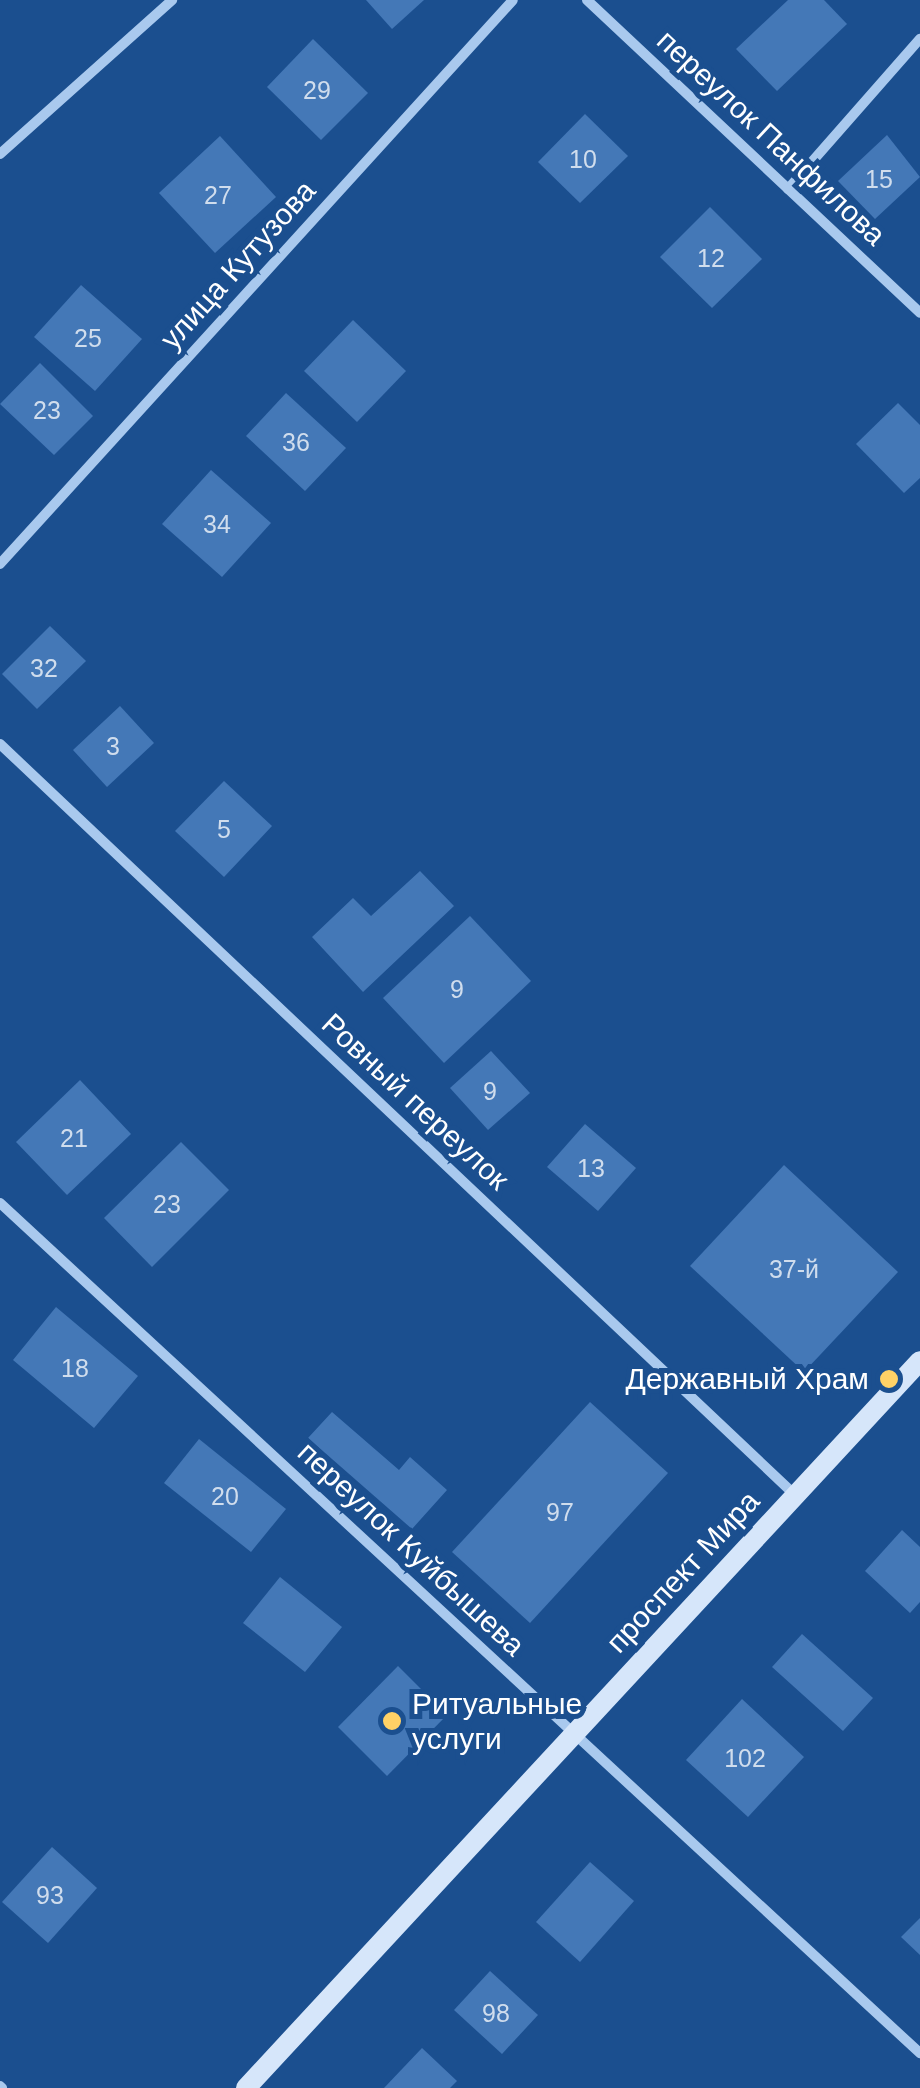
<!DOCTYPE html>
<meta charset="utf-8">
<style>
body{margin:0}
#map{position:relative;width:920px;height:2088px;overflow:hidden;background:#1b4f8f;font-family:Arial,sans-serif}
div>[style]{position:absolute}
.building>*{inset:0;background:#4478b7}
.minor>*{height:10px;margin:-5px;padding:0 5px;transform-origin:5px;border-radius:5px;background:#a9c9ee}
.secondary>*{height:20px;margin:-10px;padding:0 10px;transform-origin:10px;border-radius:10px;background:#d6e6fa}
.dots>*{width:28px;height:28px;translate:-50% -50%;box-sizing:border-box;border:5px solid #1b4f8f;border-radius:50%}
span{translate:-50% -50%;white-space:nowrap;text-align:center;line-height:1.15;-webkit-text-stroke:10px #1b4f8f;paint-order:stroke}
.number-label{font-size:25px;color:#d0dded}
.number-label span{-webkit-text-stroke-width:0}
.street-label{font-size:30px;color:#fff}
.poi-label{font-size:30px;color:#fff}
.right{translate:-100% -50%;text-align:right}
.left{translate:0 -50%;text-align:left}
</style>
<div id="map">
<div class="building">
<i style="clip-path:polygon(366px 0,424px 0,392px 29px)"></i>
<i style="clip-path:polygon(788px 0,824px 0,847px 24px,777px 91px,736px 49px)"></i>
<i style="clip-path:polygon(313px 39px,368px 93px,321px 140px,267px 87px)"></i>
<i style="clip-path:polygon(585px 114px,628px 156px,580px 203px,538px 162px)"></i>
<i style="clip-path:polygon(887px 135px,920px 177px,875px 219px,838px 181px)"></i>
<i style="clip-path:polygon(220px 136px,276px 197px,215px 253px,159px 193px)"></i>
<i style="clip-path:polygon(710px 207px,762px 259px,712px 308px,660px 257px)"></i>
<i style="clip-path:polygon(81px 285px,142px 339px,95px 391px,34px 337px)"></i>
<i style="clip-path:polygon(353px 320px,406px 371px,357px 422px,304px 371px)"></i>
<i style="clip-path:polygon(40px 363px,93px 416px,54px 455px,0 404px)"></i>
<i style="clip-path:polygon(286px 393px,346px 448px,305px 491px,246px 436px)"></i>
<i style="clip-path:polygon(898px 403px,920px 425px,920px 478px,904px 493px,856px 444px)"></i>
<i style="clip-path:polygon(211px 470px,271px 523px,222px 577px,162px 524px)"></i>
<i style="clip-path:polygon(50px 626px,86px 661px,37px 709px,2px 674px)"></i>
<i style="clip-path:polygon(120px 706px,154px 743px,107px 787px,73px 750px)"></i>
<i style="clip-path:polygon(224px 781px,272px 826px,224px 877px,175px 831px)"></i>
<i style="clip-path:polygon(420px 871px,454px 906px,363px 992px,312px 937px,353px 898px,371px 916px)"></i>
<i style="clip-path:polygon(470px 916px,531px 981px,444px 1063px,383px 998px)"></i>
<i style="clip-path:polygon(491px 1051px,530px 1093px,488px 1130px,450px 1088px)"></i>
<i style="clip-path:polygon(80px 1080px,131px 1134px,67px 1195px,16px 1142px)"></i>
<i style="clip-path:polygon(585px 1124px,636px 1168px,598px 1211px,547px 1167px)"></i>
<i style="clip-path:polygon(181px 1142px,229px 1190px,152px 1267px,104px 1218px)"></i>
<i style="clip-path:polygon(784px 1165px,898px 1272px,804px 1372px,690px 1266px)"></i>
<i style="clip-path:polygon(56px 1307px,138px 1376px,94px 1428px,13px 1360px)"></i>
<i style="clip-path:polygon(590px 1402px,668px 1473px,530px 1623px,452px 1552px)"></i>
<i style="clip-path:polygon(332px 1412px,399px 1470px,410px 1457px,447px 1490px,412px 1529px,308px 1438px)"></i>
<i style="clip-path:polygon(199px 1439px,286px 1509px,251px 1552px,164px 1483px)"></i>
<i style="clip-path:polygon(902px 1530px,920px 1547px,920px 1602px,910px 1613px,865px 1571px)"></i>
<i style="clip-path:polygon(280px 1577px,342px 1627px,305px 1672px,243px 1623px)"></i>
<i style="clip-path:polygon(802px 1634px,873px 1698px,843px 1731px,772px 1667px)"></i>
<i style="clip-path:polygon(398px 1666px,447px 1715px,387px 1776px,338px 1727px)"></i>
<i style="clip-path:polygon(742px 1699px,804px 1757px,748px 1817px,686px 1760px)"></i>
<i style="clip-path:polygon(52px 1847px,97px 1888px,48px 1943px,2px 1902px)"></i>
<i style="clip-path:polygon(590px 1862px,634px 1901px,580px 1962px,536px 1922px)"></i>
<i style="clip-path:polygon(920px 1918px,920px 1955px,901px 1937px)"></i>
<i style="clip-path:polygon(490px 1971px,538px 2015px,502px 2054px,454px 2010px)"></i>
<i style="clip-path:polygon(422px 2048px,457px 2081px,450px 2088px,384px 2088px)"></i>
</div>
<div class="minor">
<i style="left:587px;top:0;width:457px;rotate:43.2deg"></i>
<i style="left:0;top:154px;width:231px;rotate:-41.8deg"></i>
<i style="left:788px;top:189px;width:200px;rotate:-48.7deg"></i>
<i style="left:0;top:564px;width:762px;rotate:-47.71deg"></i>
<i style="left:0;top:744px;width:1094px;rotate:43.37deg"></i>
<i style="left:0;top:1203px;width:1253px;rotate:42.74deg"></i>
<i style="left:0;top:2086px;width:3px;rotate:45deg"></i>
</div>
<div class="secondary">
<i style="left:246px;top:2088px;width:991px;rotate:-47.17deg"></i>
</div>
<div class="dots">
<i style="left:889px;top:1379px;background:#ffd166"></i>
<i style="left:392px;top:1721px;background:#ffd166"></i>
</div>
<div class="number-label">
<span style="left:317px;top:90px">29</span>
<span style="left:583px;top:159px">10</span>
<span style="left:879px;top:179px">15</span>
<span style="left:218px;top:195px">27</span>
<span style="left:711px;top:258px">12</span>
<span style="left:88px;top:338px">25</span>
<span style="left:47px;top:410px">23</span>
<span style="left:296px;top:442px">36</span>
<span style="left:217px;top:524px">34</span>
<span style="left:44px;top:668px">32</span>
<span style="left:113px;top:746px">3</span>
<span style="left:224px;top:829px">5</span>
<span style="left:457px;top:989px">9</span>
<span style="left:490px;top:1091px">9</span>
<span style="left:74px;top:1138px">21</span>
<span style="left:591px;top:1168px">13</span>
<span style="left:167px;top:1204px">23</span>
<span style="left:794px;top:1269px">37-й</span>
<span style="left:75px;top:1368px">18</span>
<span style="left:225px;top:1496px">20</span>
<span style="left:560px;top:1512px">97</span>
<span style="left:745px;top:1758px">102</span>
<span style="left:50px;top:1895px">93</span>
<span style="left:496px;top:2013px">98</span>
</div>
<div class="street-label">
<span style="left:771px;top:138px;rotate:43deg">переулок Панфилова</span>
<span style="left:238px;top:265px;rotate:-48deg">улица Кутузова</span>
<span style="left:415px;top:1102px;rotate:43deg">Ровный переулок</span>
<span style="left:411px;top:1549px;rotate:43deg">переулок Куйбышева</span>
<span style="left:683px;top:1572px;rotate:-47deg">проспект Мира</span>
</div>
<div class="poi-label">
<span class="right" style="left:869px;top:1379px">Державный Храм</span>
<span class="left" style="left:412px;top:1721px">Ритуальные<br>услуги</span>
</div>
</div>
